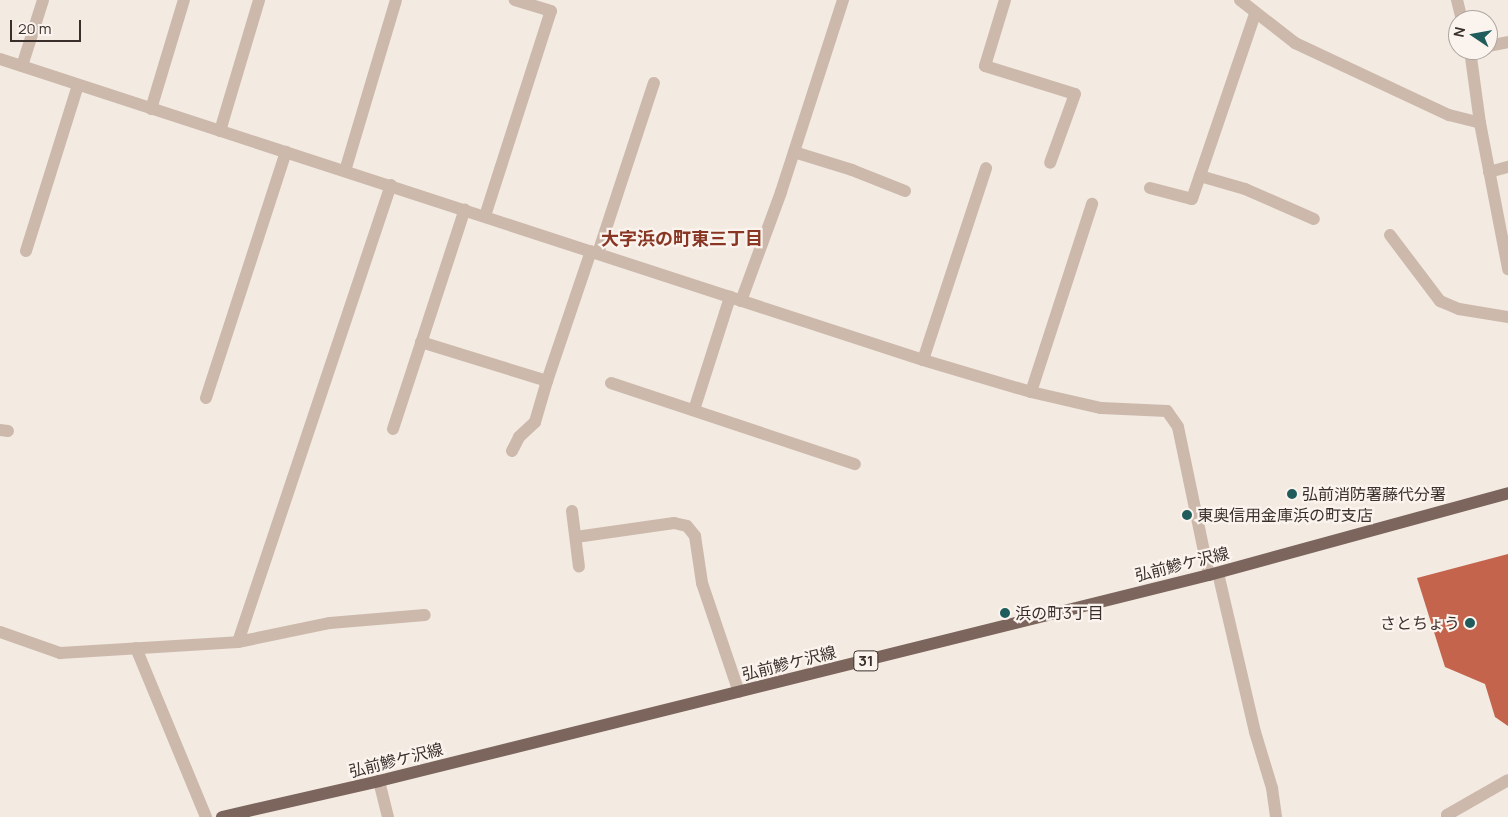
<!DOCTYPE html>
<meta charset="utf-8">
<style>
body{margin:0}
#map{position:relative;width:1508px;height:817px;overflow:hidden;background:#f3eae1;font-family:Manrope,"Noto Sans JP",sans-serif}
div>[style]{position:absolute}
.building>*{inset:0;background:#c5644d}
.minor>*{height:12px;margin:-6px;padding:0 6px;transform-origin:6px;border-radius:6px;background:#ccb9ac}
.major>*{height:12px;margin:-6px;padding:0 6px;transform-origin:6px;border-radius:6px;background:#7c655d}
.dots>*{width:14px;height:14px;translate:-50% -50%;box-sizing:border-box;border:2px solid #fbf4ee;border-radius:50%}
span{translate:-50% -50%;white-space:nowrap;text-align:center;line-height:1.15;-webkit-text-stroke:4.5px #fbf4ee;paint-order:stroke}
.shield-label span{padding:1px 4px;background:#fbf4ee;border:1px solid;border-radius:4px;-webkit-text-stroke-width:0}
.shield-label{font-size:15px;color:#3a2f2b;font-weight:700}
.poi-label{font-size:16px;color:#3a2f2b}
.left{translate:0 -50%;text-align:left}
.right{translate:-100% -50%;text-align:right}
.street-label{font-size:16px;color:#3a2f2b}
.neighbourhood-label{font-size:18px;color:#893724;font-weight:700}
.north{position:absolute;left:1448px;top:10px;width:50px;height:50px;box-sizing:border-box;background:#fbf4ee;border:1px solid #aea5a0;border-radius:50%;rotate:282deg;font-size:14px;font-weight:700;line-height:20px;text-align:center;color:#3a2f2b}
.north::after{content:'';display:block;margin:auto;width:18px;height:22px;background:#205c5c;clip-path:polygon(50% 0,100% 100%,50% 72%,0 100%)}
.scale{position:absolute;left:10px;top:20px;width:71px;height:22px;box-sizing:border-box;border:2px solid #3a2f2b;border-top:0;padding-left:6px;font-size:15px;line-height:18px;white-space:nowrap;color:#3a2f2b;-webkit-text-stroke:4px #fbf4ee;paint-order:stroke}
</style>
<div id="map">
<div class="building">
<i style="clip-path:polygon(1508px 554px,1508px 726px,1495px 717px,1485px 684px,1445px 667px,1417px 578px)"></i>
</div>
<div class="minor">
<i style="left:1005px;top:0;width:69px;rotate:106.9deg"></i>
<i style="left:985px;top:66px;width:94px;rotate:17.3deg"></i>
<i style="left:1075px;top:94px;width:73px;rotate:109.9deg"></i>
<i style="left:1240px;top:0;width:70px;rotate:38deg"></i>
<i style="left:1295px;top:43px;width:170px;rotate:25.1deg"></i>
<i style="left:1449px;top:115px;width:32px;rotate:14deg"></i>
<i style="left:1457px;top:0;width:21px;rotate:76deg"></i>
<i style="left:1255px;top:14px;width:171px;rotate:108.8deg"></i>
<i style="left:1200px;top:176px;width:47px;rotate:16.1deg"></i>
<i style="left:1245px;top:189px;width:75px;rotate:23.5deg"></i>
<i style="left:1488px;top:46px;width:20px;rotate:-11deg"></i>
<i style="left:1470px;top:50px;width:74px;rotate:82.2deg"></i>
<i style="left:1480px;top:123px;width:149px;rotate:79.1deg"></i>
<i style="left:0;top:59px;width:971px;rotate:18.06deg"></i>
<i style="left:923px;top:360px;width:113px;rotate:16.5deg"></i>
<i style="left:1031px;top:392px;width:72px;rotate:12.9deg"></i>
<i style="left:1101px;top:408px;width:66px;rotate:2.6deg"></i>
<i style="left:1167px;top:411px;width:19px;rotate:55deg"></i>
<i style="left:1178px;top:427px;width:151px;rotate:78.2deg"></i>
<i style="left:22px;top:66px;width:69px;rotate:-72.3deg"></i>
<i style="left:151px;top:109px;width:114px;rotate:-73.2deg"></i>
<i style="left:220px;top:131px;width:137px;rotate:-73.4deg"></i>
<i style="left:794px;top:152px;width:61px;rotate:17.2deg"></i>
<i style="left:852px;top:170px;width:57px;rotate:21.6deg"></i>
<i style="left:345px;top:171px;width:178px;rotate:-73.4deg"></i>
<i style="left:1489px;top:172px;width:20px;rotate:-15deg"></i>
<i style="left:1150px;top:188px;width:43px;rotate:14.7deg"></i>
<i style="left:1192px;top:199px;width:24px;rotate:-71deg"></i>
<i style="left:485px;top:216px;width:215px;rotate:-72.2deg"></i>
<i style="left:551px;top:11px;width:38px;rotate:-163deg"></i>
<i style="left:1390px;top:235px;width:83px;rotate:52.9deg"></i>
<i style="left:1440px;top:301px;width:21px;rotate:23deg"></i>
<i style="left:1459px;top:309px;width:50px;rotate:9.3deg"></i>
<i style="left:26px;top:251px;width:174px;rotate:-72.6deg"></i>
<i style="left:598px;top:253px;width:179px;rotate:-71.8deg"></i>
<i style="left:741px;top:301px;width:116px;rotate:-69.8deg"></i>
<i style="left:781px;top:192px;width:202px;rotate:-72.1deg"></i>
<i style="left:421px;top:342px;width:132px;rotate:17.2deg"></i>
<i style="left:547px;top:381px;width:137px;rotate:-71.3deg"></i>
<i style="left:923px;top:360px;width:202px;rotate:-71.8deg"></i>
<i style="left:611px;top:383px;width:257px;rotate:18.4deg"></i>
<i style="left:1031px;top:392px;width:198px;rotate:-72deg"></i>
<i style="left:206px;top:398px;width:259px;rotate:-72deg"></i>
<i style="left:694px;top:410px;width:119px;rotate:-72.3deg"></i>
<i style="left:393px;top:429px;width:231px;rotate:-71.9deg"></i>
<i style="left:0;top:430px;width:8px;rotate:7deg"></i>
<i style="left:512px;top:451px;width:16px;rotate:-63deg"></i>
<i style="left:519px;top:437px;width:22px;rotate:-43deg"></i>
<i style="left:535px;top:422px;width:43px;rotate:-73.7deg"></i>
<i style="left:572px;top:511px;width:56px;rotate:82.9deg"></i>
<i style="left:576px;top:537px;width:99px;rotate:-8.1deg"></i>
<i style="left:674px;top:523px;width:13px;rotate:13deg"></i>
<i style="left:687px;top:526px;width:13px;rotate:51deg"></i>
<i style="left:695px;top:536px;width:48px;rotate:81.5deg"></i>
<i style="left:702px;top:583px;width:115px;rotate:71.3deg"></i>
<i style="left:1218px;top:573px;width:163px;rotate:76.9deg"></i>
<i style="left:1255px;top:732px;width:59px;rotate:73.1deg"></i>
<i style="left:1272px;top:788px;width:29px;rotate:82deg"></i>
<i style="left:0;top:632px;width:64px;rotate:19.3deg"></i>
<i style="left:60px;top:653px;width:178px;rotate:-3.5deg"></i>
<i style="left:238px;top:642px;width:94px;rotate:-11.7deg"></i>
<i style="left:330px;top:623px;width:95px;rotate:-4.8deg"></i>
<i style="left:238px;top:642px;width:482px;rotate:-71.5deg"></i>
<i style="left:136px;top:648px;width:183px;rotate:67.5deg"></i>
<i style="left:379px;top:781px;width:37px;rotate:76deg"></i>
<i style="left:1447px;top:817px;width:2px;rotate:-90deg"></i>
<i style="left:1447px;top:815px;width:70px;rotate:-29.8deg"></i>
</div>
<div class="major">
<i style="left:222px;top:817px;width:161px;rotate:-12.9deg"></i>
<i style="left:379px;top:781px;width:855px;rotate:-13.94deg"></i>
<i style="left:1209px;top:575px;width:310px;rotate:-15.3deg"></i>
</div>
<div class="dots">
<i style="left:1292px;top:494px;background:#205c5c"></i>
<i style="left:1187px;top:515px;background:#205c5c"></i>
<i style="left:1005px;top:613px;background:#205c5c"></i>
<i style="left:1470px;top:623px;background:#205c5c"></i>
</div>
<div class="shield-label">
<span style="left:866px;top:661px">31</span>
</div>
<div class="poi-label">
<span class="left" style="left:1302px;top:494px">弘前消防署藤代分署</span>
<span class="left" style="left:1197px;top:515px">東奥信用金庫浜の町支店</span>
<span class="left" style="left:1015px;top:613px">浜の町3丁目</span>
<span class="right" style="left:1460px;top:623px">さとちょう</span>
</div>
<div class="street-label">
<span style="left:1182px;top:564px;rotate:-14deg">弘前鰺ケ沢線</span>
<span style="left:789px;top:663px;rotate:-14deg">弘前鰺ケ沢線</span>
<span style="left:396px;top:760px;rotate:-14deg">弘前鰺ケ沢線</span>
</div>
<div class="neighbourhood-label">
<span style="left:682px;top:238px">大字浜の町東三丁目</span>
</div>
<div class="north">N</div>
<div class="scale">20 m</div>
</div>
